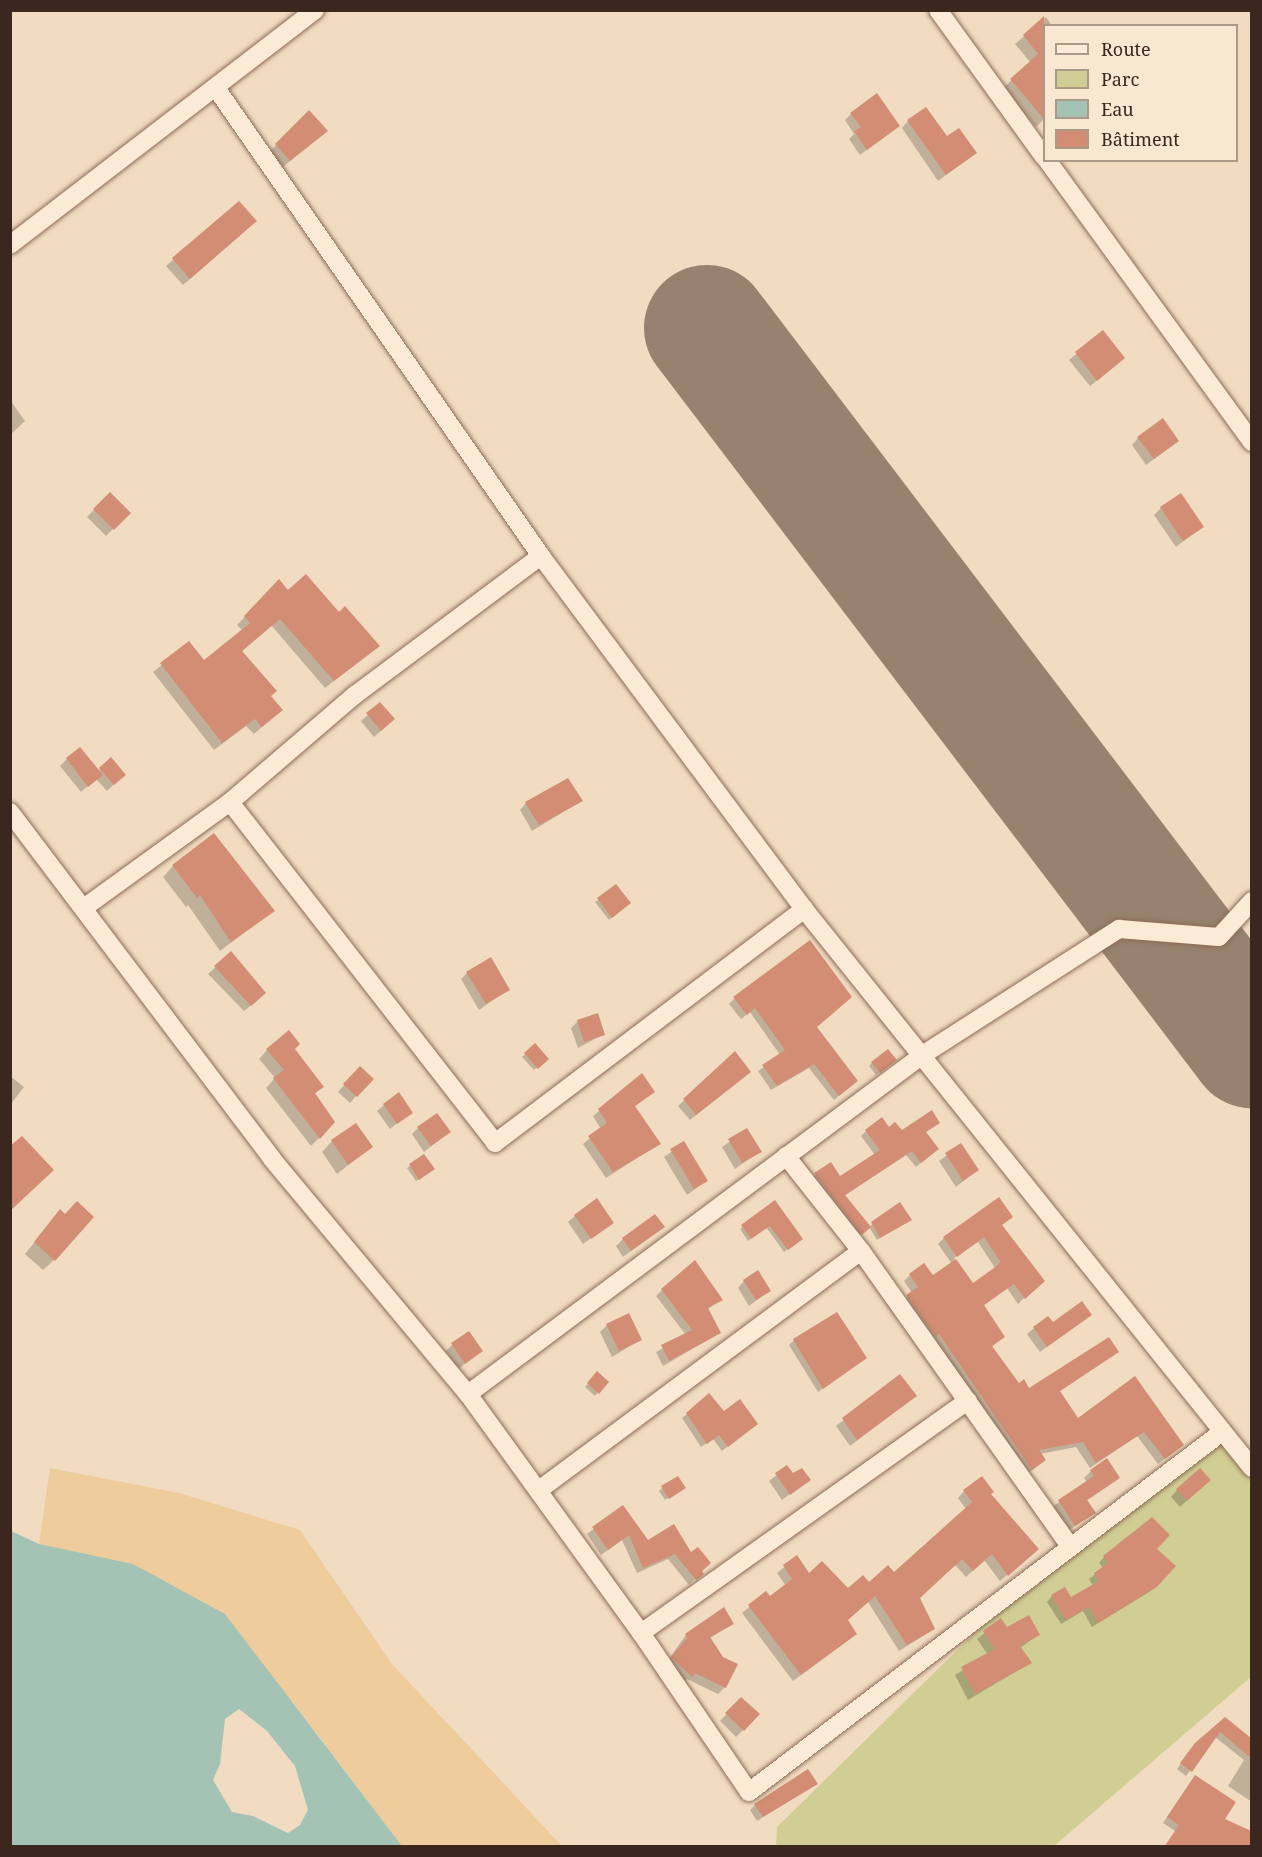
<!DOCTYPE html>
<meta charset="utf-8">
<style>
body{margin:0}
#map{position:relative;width:1262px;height:1857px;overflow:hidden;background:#f1dcc1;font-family:"Noto Serif",serif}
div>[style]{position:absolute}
.green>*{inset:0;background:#d0ce94}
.sand>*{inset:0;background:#efcc9c}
.water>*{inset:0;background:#a4c3b5}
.shadow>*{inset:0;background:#0003}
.runway>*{height:126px;margin:-63px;padding:0 63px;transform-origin:63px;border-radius:63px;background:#96826f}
.building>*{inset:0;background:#d28d74}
.roads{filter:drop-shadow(0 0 2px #8c6b57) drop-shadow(0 0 2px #8c6b57)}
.minor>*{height:18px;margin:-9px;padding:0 9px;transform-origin:9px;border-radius:9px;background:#fbead5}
span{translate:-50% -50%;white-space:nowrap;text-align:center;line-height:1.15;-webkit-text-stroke:4.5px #f8e7d1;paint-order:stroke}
.frame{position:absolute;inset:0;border:12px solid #3b271d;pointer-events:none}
.legend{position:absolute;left:1043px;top:24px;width:195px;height:138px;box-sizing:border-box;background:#f8e7d1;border:2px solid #ac9a89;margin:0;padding:8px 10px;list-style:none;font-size:18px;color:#3b271d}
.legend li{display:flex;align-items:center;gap:12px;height:30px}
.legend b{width:30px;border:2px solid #ac9a89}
</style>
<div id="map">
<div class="green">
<i style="clip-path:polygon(1223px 1440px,1251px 1468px,1251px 1677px,1054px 1846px,776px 1846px,777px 1827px,995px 1613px)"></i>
</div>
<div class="sand">
<i style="clip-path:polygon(50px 1468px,179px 1493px,300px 1530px,392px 1664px,562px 1846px,402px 1846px,292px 1701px,39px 1544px)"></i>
</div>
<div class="water">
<i style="clip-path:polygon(evenodd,11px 1531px,39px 1544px,133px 1564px,225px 1614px,402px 1846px,11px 1846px,11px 1531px,239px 1709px,267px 1731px,295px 1766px,308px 1810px,300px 1825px,288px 1833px,253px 1816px,232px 1812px,213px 1780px,220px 1764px,225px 1719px,239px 1709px)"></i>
</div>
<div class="shadow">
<i style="clip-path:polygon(1046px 17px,1052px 26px,1044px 26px,1044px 119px,1036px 127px,1003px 88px,1031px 63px,1015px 44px)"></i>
<i style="clip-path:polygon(309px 112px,326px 131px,283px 167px,269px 152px)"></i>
<i style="clip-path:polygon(851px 114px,898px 126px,860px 155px,849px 139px,854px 134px,845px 120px)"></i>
<i style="clip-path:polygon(908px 121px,946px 139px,975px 153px,938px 181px,902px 128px)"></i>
<i style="clip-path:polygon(239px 203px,248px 228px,183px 285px,166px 266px)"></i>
<i style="clip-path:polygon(1103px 332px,1117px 364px,1090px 386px,1069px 360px)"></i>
<i style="clip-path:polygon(10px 400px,25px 421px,10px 435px)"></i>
<i style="clip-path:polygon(1138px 438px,1170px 447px,1146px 465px,1132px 445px)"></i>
<i style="clip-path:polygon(110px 494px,129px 513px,106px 536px,87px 517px)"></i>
<i style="clip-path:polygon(1161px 508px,1202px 527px,1176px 547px,1154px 515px)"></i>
<i style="clip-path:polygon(279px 581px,288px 592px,339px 614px,378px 646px,325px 688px,271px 625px,241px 652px,270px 696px,273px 717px,254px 734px,246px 726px,214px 750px,153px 672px,189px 643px,204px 662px,243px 631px,237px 625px)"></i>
<i style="clip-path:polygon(380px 704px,386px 726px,374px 737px,361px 721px)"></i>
<i style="clip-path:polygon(67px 759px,98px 771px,111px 759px,124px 775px,107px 791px,96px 779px,81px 792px,60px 766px)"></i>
<i style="clip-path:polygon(581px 801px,532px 831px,520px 810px,526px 803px)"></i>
<i style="clip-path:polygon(173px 866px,273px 911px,220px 951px,188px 905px,186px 907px,163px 877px)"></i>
<i style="clip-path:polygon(598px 900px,626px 905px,609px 920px,595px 902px)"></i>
<i style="clip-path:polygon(231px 953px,258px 1000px,244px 1011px,208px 974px)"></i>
<i style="clip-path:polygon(467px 973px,508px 989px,479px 1010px,461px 979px)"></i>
<i style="clip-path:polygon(734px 999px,815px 1027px,850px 1086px,834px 1100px,809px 1068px,771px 1090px,758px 1071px,780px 1055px,750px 1012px,741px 1019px,729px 1004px)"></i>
<i style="clip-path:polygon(578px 1021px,604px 1034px,578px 1048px,571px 1028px)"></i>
<i style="clip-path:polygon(535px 1045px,547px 1059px,534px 1070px,522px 1057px)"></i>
<i style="clip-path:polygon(293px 1049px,322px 1087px,314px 1094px,319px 1138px,311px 1146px,266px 1088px,275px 1078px,259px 1059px,267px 1050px)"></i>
<i style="clip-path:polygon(735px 1054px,743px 1078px,690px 1120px,678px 1106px)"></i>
<i style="clip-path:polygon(872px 1063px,892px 1063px,876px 1075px,869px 1066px)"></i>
<i style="clip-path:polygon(353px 1075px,356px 1096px,350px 1103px,338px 1092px)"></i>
<i style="clip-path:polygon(642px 1075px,653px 1092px,634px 1107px,659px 1144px,606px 1178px,583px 1144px,601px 1129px,593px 1116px)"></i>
<i style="clip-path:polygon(10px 1076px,24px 1087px,10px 1105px)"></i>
<i style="clip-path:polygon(384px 1105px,411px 1112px,390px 1129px,377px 1111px)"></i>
<i style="clip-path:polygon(938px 1123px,924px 1133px,932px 1154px,916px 1167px,906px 1155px,844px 1196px,869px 1227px,899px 1204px,907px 1222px,877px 1240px,869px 1227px,857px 1238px,810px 1179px,831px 1164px,840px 1179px,875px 1155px,861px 1136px,866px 1131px,901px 1131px)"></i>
<i style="clip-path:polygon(418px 1128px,449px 1132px,424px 1152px,412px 1134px)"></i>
<i style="clip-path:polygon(747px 1130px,760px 1151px,735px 1169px,722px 1147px)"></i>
<i style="clip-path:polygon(332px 1141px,371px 1147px,337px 1174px,322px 1152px)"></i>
<i style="clip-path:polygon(684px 1143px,706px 1181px,687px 1195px,664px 1157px)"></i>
<i style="clip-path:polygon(961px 1145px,977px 1170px,956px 1187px,939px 1161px)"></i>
<i style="clip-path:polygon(424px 1156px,430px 1172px,416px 1181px,407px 1168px)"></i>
<i style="clip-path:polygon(775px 1202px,798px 1241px,784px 1252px,766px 1227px,748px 1241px,740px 1229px)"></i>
<i style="clip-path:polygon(60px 1211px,54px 1260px,43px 1270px,25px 1254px)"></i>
<i style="clip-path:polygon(575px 1216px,612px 1223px,583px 1244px,568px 1222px)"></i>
<i style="clip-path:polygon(evenodd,1001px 1225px,1037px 1286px,1018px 1304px,1007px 1288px,983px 1306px,1003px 1337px,991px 1347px,1018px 1385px,1029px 1390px,1117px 1352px,1059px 1392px,1078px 1420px,1135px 1378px,1176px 1450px,1158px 1464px,1137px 1436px,1090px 1468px,1076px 1447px,1040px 1454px,1045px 1460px,1026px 1475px,901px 1302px,912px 1293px,904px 1281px,910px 1275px,933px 1278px,952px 1264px,938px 1244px,944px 1238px,1001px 1225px,978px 1242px,995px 1268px,973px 1285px,954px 1258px,978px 1242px)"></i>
<i style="clip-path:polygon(663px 1227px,623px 1257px,616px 1246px,623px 1239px)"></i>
<i style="clip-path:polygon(744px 1281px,769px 1291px,749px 1306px,738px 1288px)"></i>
<i style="clip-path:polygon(662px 1290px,721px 1299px,707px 1310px,720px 1333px,663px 1366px,656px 1352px,686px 1335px,656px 1296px)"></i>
<i style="clip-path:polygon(1090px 1315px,1040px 1352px,1027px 1334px,1034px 1328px)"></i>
<i style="clip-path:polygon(607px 1325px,640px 1340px,612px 1357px,600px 1332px)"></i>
<i style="clip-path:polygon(794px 1340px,865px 1358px,818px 1392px,789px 1345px)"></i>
<i style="clip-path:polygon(452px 1345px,481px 1351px,458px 1369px,446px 1351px)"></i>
<i style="clip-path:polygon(597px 1374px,607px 1382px,595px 1396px,585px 1387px)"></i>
<i style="clip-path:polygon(900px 1376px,908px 1402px,850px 1446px,836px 1426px)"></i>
<i style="clip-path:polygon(724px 1413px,751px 1428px,722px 1451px,713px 1439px,701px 1447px,682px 1418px,687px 1414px)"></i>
<i style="clip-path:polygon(787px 1467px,793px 1475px,809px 1480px,782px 1500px,769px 1481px)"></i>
<i style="clip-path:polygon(1091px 1471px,1119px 1478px,1086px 1501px,1094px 1512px,1068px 1531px,1052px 1507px,1087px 1482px,1084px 1478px)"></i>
<i style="clip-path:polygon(1202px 1486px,1180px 1507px,1171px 1497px,1177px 1490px)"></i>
<i style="clip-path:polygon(662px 1488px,681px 1491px,665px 1500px,659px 1491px)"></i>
<i style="clip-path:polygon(964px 1491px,990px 1494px,1030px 1555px,1000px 1581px,984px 1560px,966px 1577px,955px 1565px,918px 1598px,934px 1629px,899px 1651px,868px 1602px,846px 1621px,848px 1640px,793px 1681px,742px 1613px,766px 1593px,770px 1599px,786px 1586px,777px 1573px,797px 1557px,809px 1576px,848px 1590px,894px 1575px,966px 1509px,958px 1498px)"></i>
<i style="clip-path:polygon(623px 1507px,647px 1542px,709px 1563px,689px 1585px,668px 1559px,637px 1573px,622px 1540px,601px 1555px,587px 1534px)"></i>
<i style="clip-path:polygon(1155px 1549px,1174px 1566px,1149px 1592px,1092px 1627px,1083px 1611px,1061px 1624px,1047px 1602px,1052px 1596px,1071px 1599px,1093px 1586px,1089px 1579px,1103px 1568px,1099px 1563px,1104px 1557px)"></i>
<i style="clip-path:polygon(1001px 1620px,1007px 1629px,1038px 1635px,1020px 1648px,1030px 1663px,968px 1700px,955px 1675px,988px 1655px,977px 1639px)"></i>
<i style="clip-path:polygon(732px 1624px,709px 1639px,725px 1687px,718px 1694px,687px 1679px,684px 1682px,665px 1664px,686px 1635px)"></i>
<i style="clip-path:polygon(741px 1699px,758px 1715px,736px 1737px,720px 1721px)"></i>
<i style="clip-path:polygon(1223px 1719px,1252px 1741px,1252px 1802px,1228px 1786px,1244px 1760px,1215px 1737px,1186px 1776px,1177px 1769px,1190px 1750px)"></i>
<i style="clip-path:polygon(1191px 1782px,1223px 1820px,1252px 1831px,1252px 1846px,1165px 1846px,1175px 1831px,1163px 1823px)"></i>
<i style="clip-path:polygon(816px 1784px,757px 1821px,750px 1810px,755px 1805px)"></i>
</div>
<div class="runway">
<i style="left:707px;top:328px;width:901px;rotate:52.76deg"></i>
</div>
<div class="building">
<i style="clip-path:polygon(1044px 16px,1044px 119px,1010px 79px,1038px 54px,1023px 35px)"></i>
<i style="clip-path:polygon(877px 93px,900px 126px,867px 150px,854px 131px,861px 127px,850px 113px)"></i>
<i style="clip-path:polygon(926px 107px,947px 136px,959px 128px,977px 153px,946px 175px,907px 120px)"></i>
<i style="clip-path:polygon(309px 110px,328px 131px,290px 161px,275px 144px)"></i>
<i style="clip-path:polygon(239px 201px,257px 221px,190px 279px,172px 258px)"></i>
<i style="clip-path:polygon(1103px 330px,1125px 358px,1097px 381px,1075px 352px)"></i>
<i style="clip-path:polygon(1163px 418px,1179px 441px,1154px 459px,1137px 437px)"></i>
<i style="clip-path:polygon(110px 492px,131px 513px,114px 530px,93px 509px)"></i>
<i style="clip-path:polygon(1181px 493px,1204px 527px,1183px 541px,1160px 507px)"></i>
<i style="clip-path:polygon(306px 574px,339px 612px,345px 606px,380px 646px,334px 681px,280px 619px,242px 651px,277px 691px,271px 696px,283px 710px,262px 727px,255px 719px,222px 743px,160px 663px,189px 641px,204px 660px,250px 623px,244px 616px,279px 579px,288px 590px)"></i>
<i style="clip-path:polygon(380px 702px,395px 719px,381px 731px,366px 713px)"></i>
<i style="clip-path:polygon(80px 747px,103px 775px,88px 787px,66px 758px)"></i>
<i style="clip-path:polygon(111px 757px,126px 775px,114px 785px,99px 768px)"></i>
<i style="clip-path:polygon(568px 778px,583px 801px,539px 825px,525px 802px)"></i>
<i style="clip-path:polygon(214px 833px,275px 911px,231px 942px,200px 895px,197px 898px,172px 865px)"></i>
<i style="clip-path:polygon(616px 884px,631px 903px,612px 918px,597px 898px)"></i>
<i style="clip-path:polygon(810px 940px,852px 997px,817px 1027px,858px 1081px,839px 1096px,814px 1064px,777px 1086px,762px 1065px,785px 1050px,755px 1008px,747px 1015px,733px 997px)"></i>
<i style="clip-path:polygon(231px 951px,266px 993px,251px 1006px,214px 966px)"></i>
<i style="clip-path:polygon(491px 957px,510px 990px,486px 1004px,466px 972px)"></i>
<i style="clip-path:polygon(598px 1013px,605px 1035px,584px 1042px,577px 1020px)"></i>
<i style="clip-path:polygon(289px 1030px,300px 1044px,295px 1049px,324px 1087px,315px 1093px,335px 1122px,320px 1139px,273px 1078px,284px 1070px,266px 1049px)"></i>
<i style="clip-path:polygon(535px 1043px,549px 1059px,538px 1069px,524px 1053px)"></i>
<i style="clip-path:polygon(888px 1049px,897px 1060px,880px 1073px,871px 1062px)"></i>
<i style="clip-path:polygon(735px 1051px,751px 1072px,696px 1115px,683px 1099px)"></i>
<i style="clip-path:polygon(360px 1066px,374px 1079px,357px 1097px,343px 1084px)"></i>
<i style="clip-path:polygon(642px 1073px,655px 1092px,635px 1106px,661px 1144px,613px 1172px,588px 1136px,607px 1123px,598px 1109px)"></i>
<i style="clip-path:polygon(399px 1092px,413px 1113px,397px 1124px,383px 1104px)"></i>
<i style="clip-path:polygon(932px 1110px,940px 1123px,926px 1132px,939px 1149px,921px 1163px,912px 1151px,845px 1195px,871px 1227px,862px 1235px,814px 1173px,831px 1162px,840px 1176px,880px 1150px,865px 1130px,882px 1117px,889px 1127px,895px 1122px,902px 1130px)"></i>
<i style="clip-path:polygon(437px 1113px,451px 1132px,431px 1146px,417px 1127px)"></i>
<i style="clip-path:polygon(356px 1123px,373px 1147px,348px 1165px,331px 1140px)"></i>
<i style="clip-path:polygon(747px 1128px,762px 1152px,742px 1163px,728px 1139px)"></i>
<i style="clip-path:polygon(22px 1136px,54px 1170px,10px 1211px,10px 1146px)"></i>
<i style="clip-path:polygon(684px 1141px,708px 1181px,694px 1189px,670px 1149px)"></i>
<i style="clip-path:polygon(961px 1143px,979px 1170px,963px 1181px,945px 1153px)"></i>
<i style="clip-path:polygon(424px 1154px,435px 1169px,419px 1180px,409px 1164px)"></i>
<i style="clip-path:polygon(999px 1197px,1013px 1217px,1002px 1225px,1045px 1281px,1025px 1299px,1014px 1284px,984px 1305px,1005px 1337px,992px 1346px,1019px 1383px,1024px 1379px,1029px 1388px,1109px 1337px,1119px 1352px,1060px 1391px,1078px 1418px,1135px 1376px,1184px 1445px,1165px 1459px,1144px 1432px,1096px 1463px,1083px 1442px,1039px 1450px,1046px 1460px,1032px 1470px,939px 1334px,936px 1337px,906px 1295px,918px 1287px,909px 1274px,924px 1263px,933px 1275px,956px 1259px,973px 1283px,998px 1265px,1000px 1261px,984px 1237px,957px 1257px,943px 1237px)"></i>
<i style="clip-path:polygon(597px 1198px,614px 1223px,591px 1239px,574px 1215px)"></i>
<i style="clip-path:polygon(775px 1200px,803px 1239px,788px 1250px,770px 1226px,751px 1239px,741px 1225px)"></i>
<i style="clip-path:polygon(77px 1201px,94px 1217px,55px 1261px,34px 1242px,60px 1209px,65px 1214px)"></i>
<i style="clip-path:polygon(900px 1202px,912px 1220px,880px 1238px,871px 1222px)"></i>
<i style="clip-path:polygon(655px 1214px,665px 1227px,631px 1251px,622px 1238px)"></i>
<i style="clip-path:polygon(695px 1260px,723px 1300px,708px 1308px,721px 1333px,669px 1361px,661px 1345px,692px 1330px,661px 1289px)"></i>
<i style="clip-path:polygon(758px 1270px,771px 1291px,756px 1300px,743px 1280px)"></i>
<i style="clip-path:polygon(1082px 1301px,1092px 1315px,1047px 1347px,1033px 1327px,1048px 1316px,1053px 1322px)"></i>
<i style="clip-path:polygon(837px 1312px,867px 1358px,823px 1389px,793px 1339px)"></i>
<i style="clip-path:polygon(629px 1313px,642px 1340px,619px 1351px,606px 1324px)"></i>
<i style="clip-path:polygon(469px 1331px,483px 1351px,465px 1364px,451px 1343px)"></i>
<i style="clip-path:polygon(597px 1371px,609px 1382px,599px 1394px,587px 1383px)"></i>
<i style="clip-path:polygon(900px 1374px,917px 1396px,857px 1440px,842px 1418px)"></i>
<i style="clip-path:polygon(709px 1393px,724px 1411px,740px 1399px,758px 1424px,728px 1447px,719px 1435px,707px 1444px,686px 1413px)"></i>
<i style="clip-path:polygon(1107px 1458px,1120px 1478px,1087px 1500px,1096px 1513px,1075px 1526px,1058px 1500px,1094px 1476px,1090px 1470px)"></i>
<i style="clip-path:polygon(787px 1465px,793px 1473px,802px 1468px,811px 1480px,790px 1495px,775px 1473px)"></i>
<i style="clip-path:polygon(1200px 1468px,1211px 1480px,1187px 1501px,1176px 1489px)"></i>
<i style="clip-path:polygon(678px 1476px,686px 1488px,669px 1499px,661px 1486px)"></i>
<i style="clip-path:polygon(982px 1476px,994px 1492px,991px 1494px,1039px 1549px,1008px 1576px,992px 1554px,973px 1571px,962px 1559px,920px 1598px,935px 1629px,907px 1645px,875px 1596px,848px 1620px,857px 1634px,801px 1675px,748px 1605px,766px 1591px,770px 1596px,792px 1579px,783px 1565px,797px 1555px,809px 1573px,822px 1561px,848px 1588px,863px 1575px,869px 1582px,888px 1565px,894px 1572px,972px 1502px,963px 1490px)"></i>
<i style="clip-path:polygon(623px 1505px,648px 1540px,674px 1524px,691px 1552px,698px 1547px,711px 1563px,702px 1571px,704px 1574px,696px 1580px,675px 1554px,643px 1568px,629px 1535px,608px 1550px,592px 1527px)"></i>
<i style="clip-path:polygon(1152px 1517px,1170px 1535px,1157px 1549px,1176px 1566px,1157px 1587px,1098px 1623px,1089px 1607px,1066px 1620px,1051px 1595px,1065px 1587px,1071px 1597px,1099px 1581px,1094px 1573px,1108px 1563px,1103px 1556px)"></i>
<i style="clip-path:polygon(724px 1607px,734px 1624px,710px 1637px,723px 1657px,738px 1664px,726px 1688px,695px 1673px,692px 1677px,671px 1657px,687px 1638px,685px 1634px)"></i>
<i style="clip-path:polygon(1029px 1615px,1040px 1635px,1020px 1646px,1032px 1663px,975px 1694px,961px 1667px,995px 1649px,983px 1631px,1001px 1618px,1007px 1627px)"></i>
<i style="clip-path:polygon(741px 1697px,760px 1714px,744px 1731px,725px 1713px)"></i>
<i style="clip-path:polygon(1225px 1717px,1251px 1738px,1251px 1758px,1220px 1732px,1192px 1772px,1180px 1763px,1195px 1743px)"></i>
<i style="clip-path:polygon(808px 1769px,818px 1784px,763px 1817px,754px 1804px)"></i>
<i style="clip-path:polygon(1195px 1775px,1236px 1802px,1225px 1819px,1251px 1831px,1251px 1846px,1165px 1846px,1179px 1825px,1167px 1817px)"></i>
</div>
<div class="roads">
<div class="minor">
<i style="left:938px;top:10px;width:181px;rotate:54.2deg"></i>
<i style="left:216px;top:88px;width:570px;rotate:55.22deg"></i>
<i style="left:1047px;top:160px;width:349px;rotate:54deg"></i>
<i style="left:10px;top:245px;width:385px;rotate:-37.6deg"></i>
<i style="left:230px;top:802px;width:432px;rotate:52.1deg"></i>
<i style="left:495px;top:1143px;width:388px;rotate:-37.1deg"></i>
<i style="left:10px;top:812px;width:435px;rotate:52.9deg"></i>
<i style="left:272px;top:1159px;width:306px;rotate:50.2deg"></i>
<i style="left:468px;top:1394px;width:295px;rotate:54.1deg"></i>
<i style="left:641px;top:1633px;width:192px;rotate:55.8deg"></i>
<i style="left:749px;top:1792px;width:594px;rotate:-37.27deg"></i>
<i style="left:85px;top:907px;width:179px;rotate:-35.9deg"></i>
<i style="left:230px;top:802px;width:165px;rotate:-40.6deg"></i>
<i style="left:355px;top:695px;width:232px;rotate:-36.8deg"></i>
<i style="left:541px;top:556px;width:440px;rotate:53.3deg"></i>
<i style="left:804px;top:909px;width:716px;rotate:51.29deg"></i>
<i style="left:786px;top:1156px;width:121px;rotate:51.7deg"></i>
<i style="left:861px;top:1251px;width:362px;rotate:54.7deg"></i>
<i style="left:468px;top:1394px;width:569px;rotate:-36.71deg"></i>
<i style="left:924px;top:1054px;width:232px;rotate:-32.7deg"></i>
<i style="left:1119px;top:929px;width:100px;rotate:4.6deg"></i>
<i style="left:1219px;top:937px;width:49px;rotate:-47.5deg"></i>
<i style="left:539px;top:1490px;width:401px;rotate:-36.6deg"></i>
<i style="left:641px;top:1633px;width:401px;rotate:-35.4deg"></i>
</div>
</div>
<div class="frame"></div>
<ul class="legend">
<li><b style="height:8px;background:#fbead5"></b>Route</li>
<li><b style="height:16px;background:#d0ce94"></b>Parc</li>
<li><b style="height:16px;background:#a4c3b5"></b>Eau</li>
<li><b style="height:16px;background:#d28d74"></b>Bâtiment</li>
</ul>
</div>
